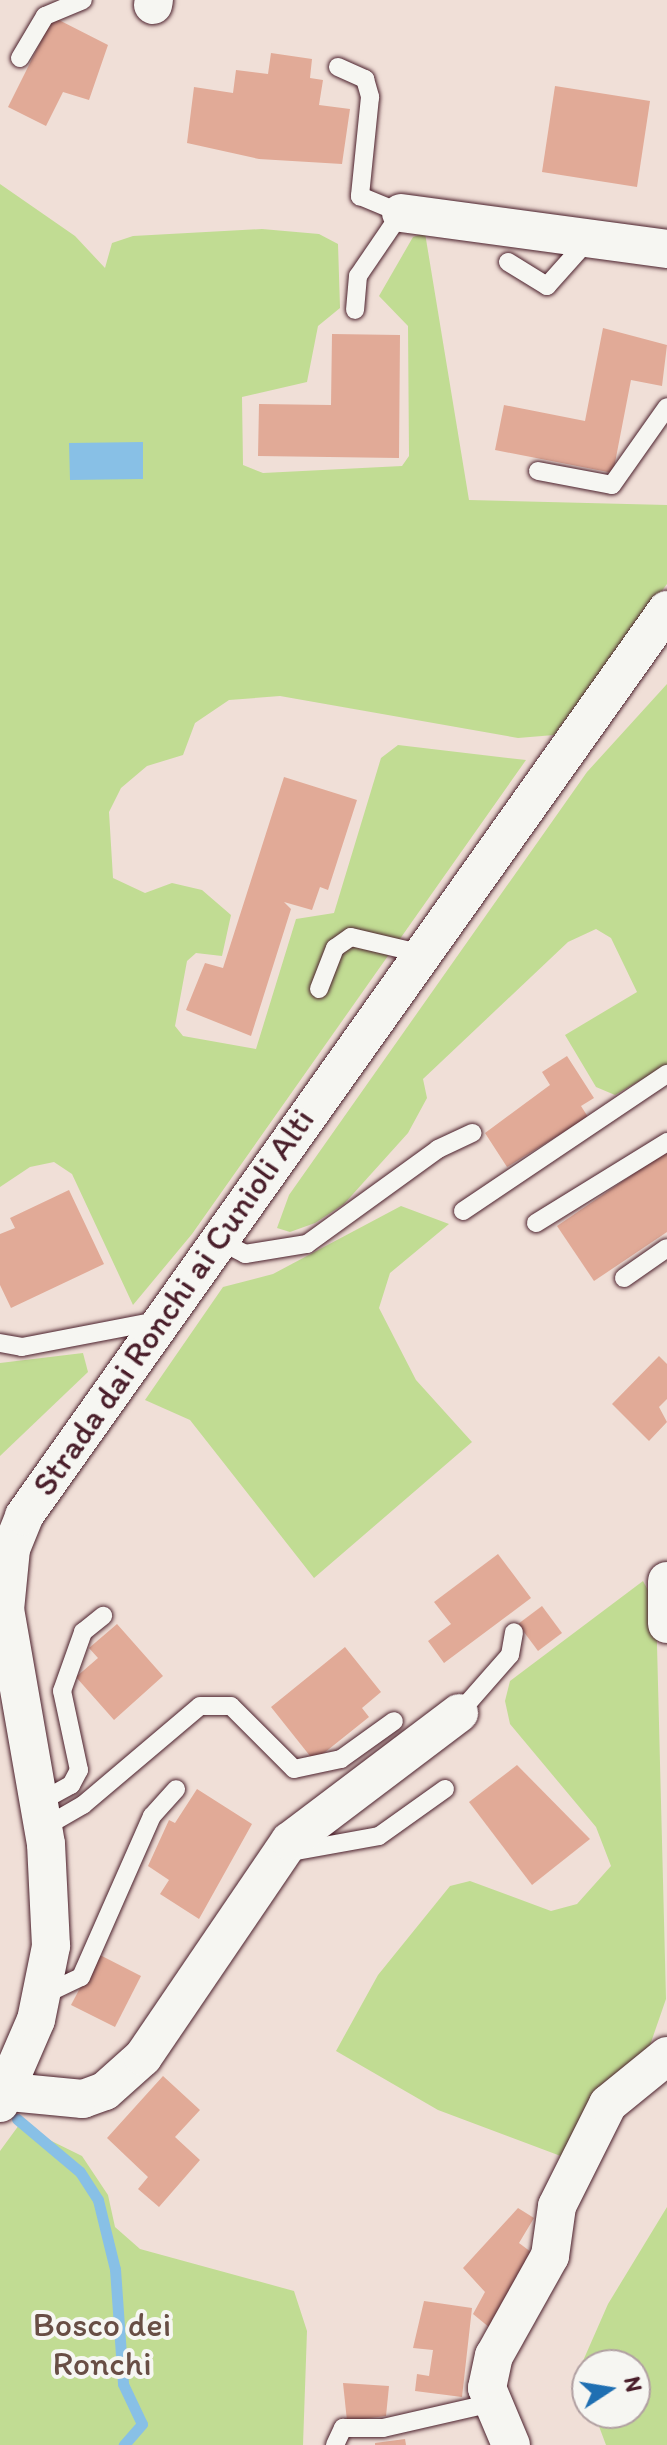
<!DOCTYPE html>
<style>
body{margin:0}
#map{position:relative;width:667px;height:2445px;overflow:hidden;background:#f0dfd7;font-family:Itim,sans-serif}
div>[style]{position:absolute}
.green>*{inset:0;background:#c1dc93}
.water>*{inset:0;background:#88c0e6}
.stream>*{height:11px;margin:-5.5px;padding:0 5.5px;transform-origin:5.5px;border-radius:5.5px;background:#88c0e6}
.building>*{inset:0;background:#e1aa97}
.roads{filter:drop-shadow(0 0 2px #4a1f2b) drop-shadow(0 0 2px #4a1f2b)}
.lane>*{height:18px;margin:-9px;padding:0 9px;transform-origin:9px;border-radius:9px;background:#f6f6f2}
.street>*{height:38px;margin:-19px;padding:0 19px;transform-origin:19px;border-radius:19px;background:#f6f6f2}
span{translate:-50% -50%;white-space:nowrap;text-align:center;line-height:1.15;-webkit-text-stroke:8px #f6f6f2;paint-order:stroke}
.street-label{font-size:34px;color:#4a1f2b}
.park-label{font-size:34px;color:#684e45}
.north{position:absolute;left:571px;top:2349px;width:80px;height:80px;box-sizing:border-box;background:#f6f6f2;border:2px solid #b1a0a2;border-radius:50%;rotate:78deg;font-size:22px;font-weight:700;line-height:32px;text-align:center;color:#4a1f2b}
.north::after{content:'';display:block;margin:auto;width:28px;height:36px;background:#1f6fb2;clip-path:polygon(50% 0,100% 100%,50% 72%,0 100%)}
</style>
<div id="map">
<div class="green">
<i style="clip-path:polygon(0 184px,75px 236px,105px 268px,112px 243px,133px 236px,262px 229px,319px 234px,338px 244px,340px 308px,318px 326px,307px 382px,242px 397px,243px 465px,263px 473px,402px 466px,409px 456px,408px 326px,379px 296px,413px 237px,425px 233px,469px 500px,667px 505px,667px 584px,554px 735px,518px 738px,280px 696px,229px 700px,195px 723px,183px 755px,147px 766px,121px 788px,109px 812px,113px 878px,145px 893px,172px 883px,202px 890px,231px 915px,222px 956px,196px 953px,187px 961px,175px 1026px,183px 1036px,256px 1049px,296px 919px,334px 913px,381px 758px,398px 745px,526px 760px,192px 1234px,133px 1305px,72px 1174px,54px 1162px,30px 1167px,0 1187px)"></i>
<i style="clip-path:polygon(667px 684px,667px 1065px,615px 1095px,596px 1087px,565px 1035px,637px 992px,611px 938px,596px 929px,568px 942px,423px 1079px,427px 1098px,408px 1133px,344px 1204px,315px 1223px,290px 1232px,277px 1228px,289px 1195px,587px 772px)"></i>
<i style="clip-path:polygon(401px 1206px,449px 1224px,390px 1273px,379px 1308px,416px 1380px,472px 1442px,314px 1578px,190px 1420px,145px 1400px,223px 1287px,273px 1274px)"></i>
<i style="clip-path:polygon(83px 1353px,88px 1372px,0 1456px,0 1363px)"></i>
<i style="clip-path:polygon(643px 1581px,656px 1605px,666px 1999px,648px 2051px,566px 2158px,438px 2110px,336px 2051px,378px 1975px,450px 1886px,470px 1881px,551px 1911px,577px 1904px,611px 1866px,596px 1827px,510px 1724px,505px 1701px,510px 1681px)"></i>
<i style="clip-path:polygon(19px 2125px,82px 2156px,108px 2195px,115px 2227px,140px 2249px,294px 2291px,307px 2331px,303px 2445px,0 2445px,0 2151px)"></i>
<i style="clip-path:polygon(667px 2207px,667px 2445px,606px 2445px,594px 2413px,635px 2413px,635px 2365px,587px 2365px,587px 2393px,579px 2370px,608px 2304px)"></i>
</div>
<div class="water">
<i style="clip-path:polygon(143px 442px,143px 479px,70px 480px,69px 443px)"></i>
</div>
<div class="stream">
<i style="left:17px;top:2119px;width:82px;rotate:40.1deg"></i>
<i style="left:80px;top:2172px;width:33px;rotate:57deg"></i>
<i style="left:98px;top:2200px;width:71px;rotate:76.2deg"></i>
<i style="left:115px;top:2269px;width:115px;rotate:86deg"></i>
<i style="left:123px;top:2384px;width:44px;rotate:64.6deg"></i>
<i style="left:142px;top:2424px;width:28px;rotate:131deg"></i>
</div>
<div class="building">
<i style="clip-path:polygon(53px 17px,108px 45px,89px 100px,63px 92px,46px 126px,8px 107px)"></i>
<i style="clip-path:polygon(271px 53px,312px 59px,310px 78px,323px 80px,319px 105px,350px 109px,342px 164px,259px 159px,187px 143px,194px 87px,233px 93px,236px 70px,268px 74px)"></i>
<i style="clip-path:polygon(555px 86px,650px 101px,637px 187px,542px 172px)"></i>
<i style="clip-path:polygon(603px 328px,667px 345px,662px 386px,631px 380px,613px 473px,495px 450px,504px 405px,585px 421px)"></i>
<i style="clip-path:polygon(332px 334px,400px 335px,399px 458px,258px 456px,259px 404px,331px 405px)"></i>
<i style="clip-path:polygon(284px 777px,357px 800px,328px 890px,320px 887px,312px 910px,284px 902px,291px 909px,251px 1036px,186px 1010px,205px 963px,223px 968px)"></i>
<i style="clip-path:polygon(567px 1056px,594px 1098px,581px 1106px,588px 1117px,507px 1167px,485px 1133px,550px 1085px,542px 1072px)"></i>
<i style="clip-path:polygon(667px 1151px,667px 1232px,594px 1281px,557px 1226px)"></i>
<i style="clip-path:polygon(69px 1190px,104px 1264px,11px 1308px,0 1285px,0 1234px,15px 1228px,10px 1218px)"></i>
<i style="clip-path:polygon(659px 1356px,667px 1364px,667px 1399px,659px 1407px,667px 1422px,649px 1441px,612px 1404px)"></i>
<i style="clip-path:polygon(498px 1554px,531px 1598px,444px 1663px,428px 1641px,451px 1624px,434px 1602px)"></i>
<i style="clip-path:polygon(542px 1606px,562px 1633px,538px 1651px,518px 1624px)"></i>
<i style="clip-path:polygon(117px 1624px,163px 1676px,114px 1720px,76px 1677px,98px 1658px,89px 1648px)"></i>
<i style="clip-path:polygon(345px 1647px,381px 1692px,362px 1708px,369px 1717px,314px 1761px,271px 1707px)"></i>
<i style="clip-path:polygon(517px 1765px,590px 1839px,532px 1885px,469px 1802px)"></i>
<i style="clip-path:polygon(197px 1789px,252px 1824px,199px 1919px,160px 1894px,169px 1880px,148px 1866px,169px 1820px,175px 1823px)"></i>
<i style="clip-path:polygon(98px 1954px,141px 1976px,115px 2027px,71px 2005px)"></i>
<i style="clip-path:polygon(163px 2076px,200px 2110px,175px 2137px,200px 2160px,159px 2207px,138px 2189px,148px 2177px,107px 2138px)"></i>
<i style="clip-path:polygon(518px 2208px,534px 2218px,519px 2243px,539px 2258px,495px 2332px,473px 2314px,485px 2292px,463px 2268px)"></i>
<i style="clip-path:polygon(424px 2301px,472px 2308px,462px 2397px,415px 2391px,417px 2374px,429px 2376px,433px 2350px,413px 2348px)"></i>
<i style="clip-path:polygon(343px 2383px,389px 2386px,386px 2416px,347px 2421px)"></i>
<i style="clip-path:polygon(405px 2439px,406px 2445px,375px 2445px,375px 2443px)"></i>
</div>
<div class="roads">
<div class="lane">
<i style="left:20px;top:58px;width:49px;rotate:-59.2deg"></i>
<i style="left:45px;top:16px;width:41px;rotate:-22.8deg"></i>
<i style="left:338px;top:67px;width:30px;rotate:24deg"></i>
<i style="left:365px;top:79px;width:19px;rotate:74deg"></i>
<i style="left:370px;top:97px;width:100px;rotate:95.8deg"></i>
<i style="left:360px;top:196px;width:44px;rotate:22.5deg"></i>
<i style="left:401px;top:213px;width:76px;rotate:124.3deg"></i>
<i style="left:358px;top:276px;width:34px;rotate:95deg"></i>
<i style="left:508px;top:262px;width:46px;rotate:31.6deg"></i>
<i style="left:547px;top:286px;width:63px;rotate:-48.2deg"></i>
<i style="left:538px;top:471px;width:75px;rotate:10.7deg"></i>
<i style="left:612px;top:485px;width:95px;rotate:-54.8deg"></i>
<i style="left:319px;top:989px;width:44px;rotate:-68.7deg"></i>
<i style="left:335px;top:948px;width:19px;rotate:-35deg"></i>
<i style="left:351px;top:937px;width:74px;rotate:13.3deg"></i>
<i style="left:463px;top:1211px;width:246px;rotate:-33.9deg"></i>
<i style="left:536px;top:1223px;width:154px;rotate:-31.7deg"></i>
<i style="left:216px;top:1239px;width:33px;rotate:27deg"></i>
<i style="left:245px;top:1254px;width:63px;rotate:-9.2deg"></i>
<i style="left:307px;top:1244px;width:162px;rotate:-35.9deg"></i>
<i style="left:438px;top:1149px;width:38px;rotate:-25deg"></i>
<i style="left:624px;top:1278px;width:52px;rotate:-34.9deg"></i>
<i style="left:0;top:1343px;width:22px;rotate:10deg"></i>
<i style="left:22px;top:1347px;width:137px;rotate:-10.9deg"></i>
<i style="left:459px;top:1713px;width:77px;rotate:-48.7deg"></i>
<i style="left:510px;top:1655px;width:23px;rotate:-80deg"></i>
<i style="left:38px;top:1803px;width:38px;rotate:-29deg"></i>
<i style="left:71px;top:1785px;width:17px;rotate:-62deg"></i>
<i style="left:79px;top:1770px;width:81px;rotate:-102.1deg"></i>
<i style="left:62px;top:1691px;width:63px;rotate:-70.4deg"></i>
<i style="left:83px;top:1632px;width:26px;rotate:-39deg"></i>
<i style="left:43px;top:1828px;width:46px;rotate:-29.9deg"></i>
<i style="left:83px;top:1805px;width:153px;rotate:-40.2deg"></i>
<i style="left:200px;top:1706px;width:31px"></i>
<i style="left:231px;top:1706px;width:89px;rotate:45deg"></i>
<i style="left:294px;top:1769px;width:48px;rotate:-12deg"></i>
<i style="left:341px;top:1759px;width:65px;rotate:-35.6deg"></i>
<i style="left:291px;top:1852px;width:89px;rotate:-10.3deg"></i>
<i style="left:379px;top:1836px;width:81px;rotate:-35.5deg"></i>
<i style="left:41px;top:1996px;width:44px;rotate:-25.4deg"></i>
<i style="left:81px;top:1977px;width:176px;rotate:-66.2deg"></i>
<i style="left:152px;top:1816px;width:36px;rotate:-48deg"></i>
<i style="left:335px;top:2445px;width:19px;rotate:-65deg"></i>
<i style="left:343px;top:2428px;width:40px"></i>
<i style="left:383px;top:2428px;width:112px;rotate:-12.9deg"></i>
</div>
<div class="street">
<i style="left:153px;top:5px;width:5px;rotate:-79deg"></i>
<i style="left:401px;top:213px;width:268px;rotate:7.7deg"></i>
<i style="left:667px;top:1581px;width:43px;rotate:90deg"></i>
<i style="left:10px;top:2092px;width:73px;rotate:5.5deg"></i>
<i style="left:83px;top:2099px;width:23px;rotate:-20deg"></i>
<i style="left:105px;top:2091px;width:51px;rotate:-41.8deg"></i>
<i style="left:143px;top:2057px;width:261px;rotate:-55.8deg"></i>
<i style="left:290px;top:1841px;width:212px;rotate:-37.1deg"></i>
<i style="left:0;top:2103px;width:90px;rotate:-66.6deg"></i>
<i style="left:36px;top:2020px;width:76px;rotate:-78.5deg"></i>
<i style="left:51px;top:1946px;width:102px;rotate:-92.8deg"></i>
<i style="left:46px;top:1844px;width:238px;rotate:-99.9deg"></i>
<i style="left:5px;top:1610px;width:61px;rotate:-84.4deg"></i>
<i style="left:11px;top:1549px;width:35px;rotate:-68deg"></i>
<i style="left:24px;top:1516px;width:1111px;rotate:-54.64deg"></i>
<i style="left:511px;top:2445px;width:62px;rotate:-112.8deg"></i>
<i style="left:487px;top:2388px;width:33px;rotate:-78deg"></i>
<i style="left:494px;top:2356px;width:115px;rotate:-60.8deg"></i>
<i style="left:550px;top:2256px;width:50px;rotate:-82deg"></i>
<i style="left:557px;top:2206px;width:114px;rotate:-63.4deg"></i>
<i style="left:608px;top:2104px;width:76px;rotate:-39.1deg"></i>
</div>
</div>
<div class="street-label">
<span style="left:173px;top:1302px;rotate:-55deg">Strada dai Ronchi ai Cunioli Alti</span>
</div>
<div class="park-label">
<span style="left:102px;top:2344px">Bosco dei<br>Ronchi</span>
</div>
<div class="north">N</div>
</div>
